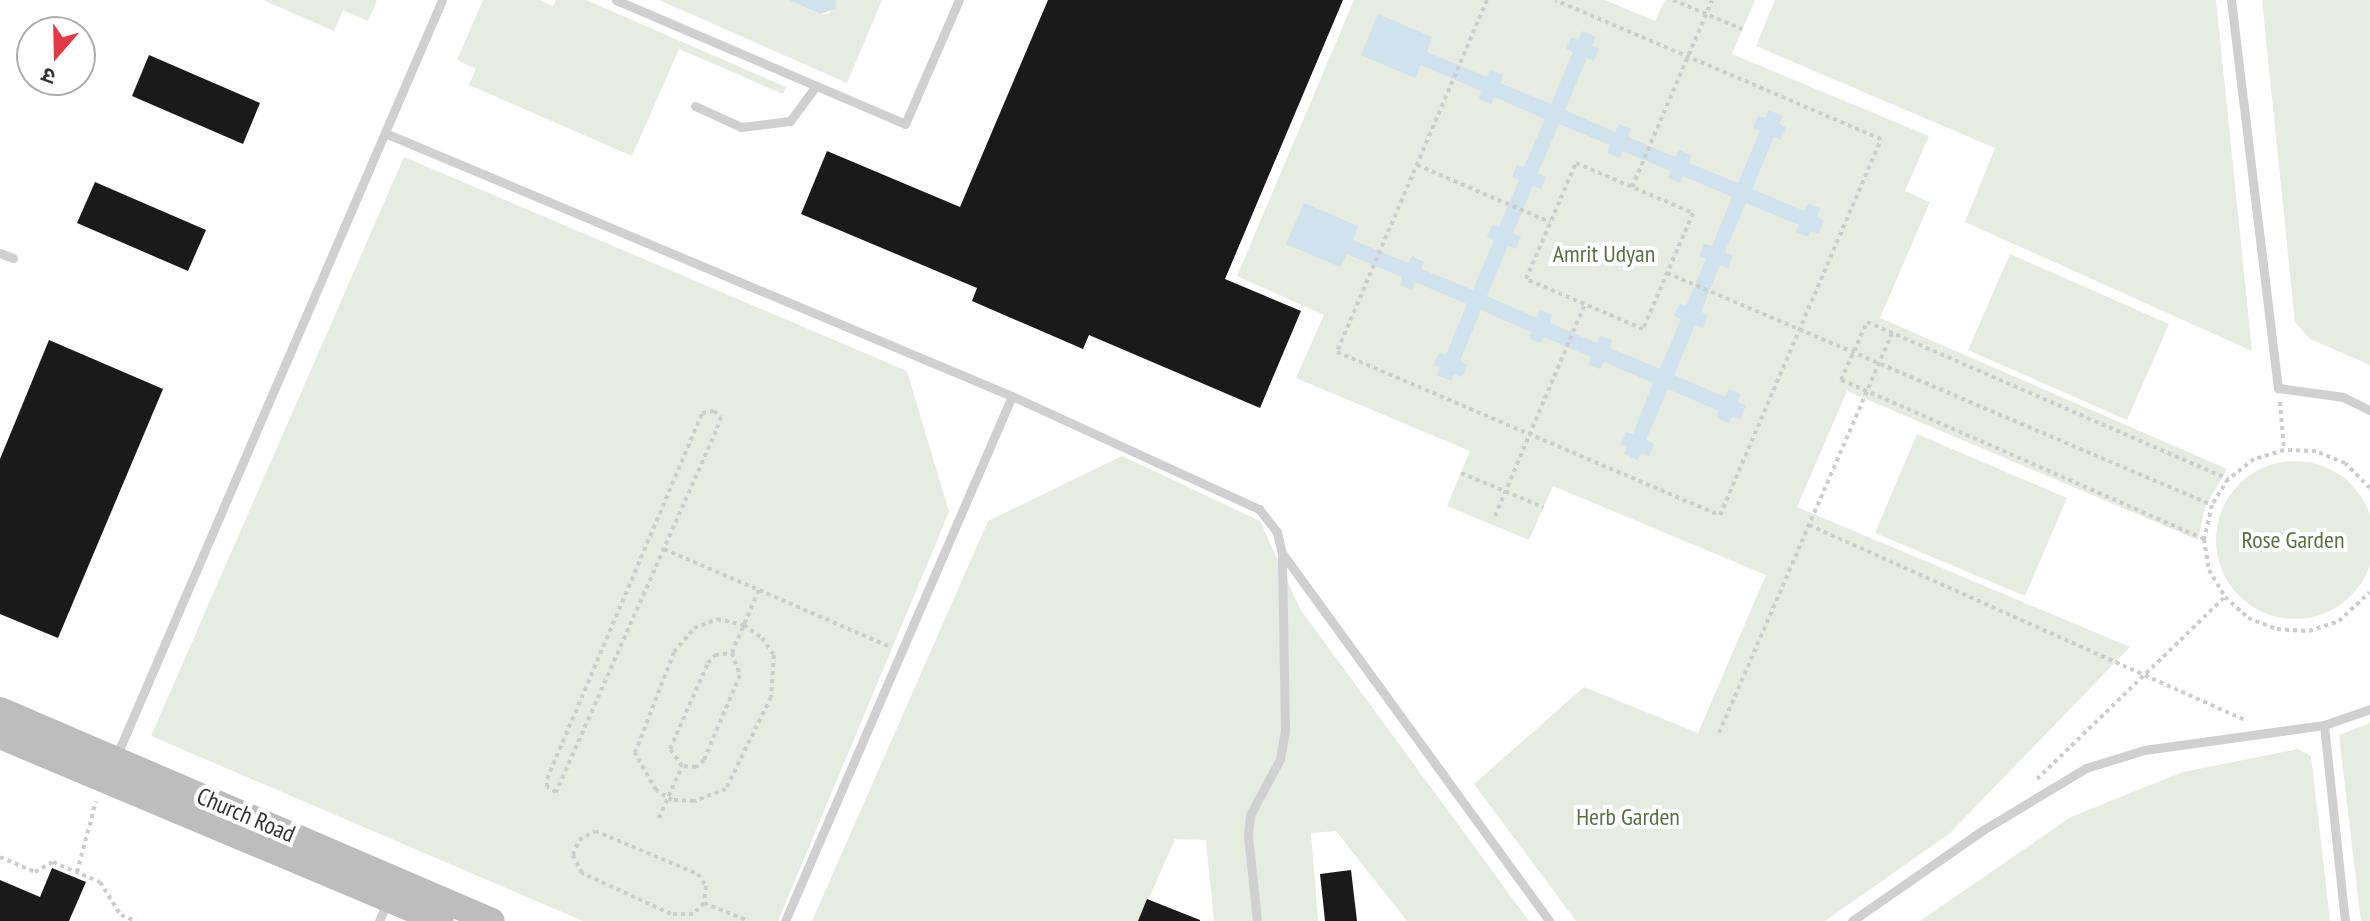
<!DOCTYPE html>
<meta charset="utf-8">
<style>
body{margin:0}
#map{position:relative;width:2370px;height:921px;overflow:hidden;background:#fff;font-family:"PT Sans Narrow","Noto Sans Devanagari",sans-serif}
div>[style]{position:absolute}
.green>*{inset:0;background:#e6ecdf}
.round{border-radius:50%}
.water>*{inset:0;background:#cfe2ee}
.building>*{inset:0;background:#1a1a1a}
.path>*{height:4px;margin-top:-2px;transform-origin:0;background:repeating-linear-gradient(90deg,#cdcdcd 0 4px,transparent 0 8px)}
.lane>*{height:9px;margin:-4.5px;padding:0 4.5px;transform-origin:4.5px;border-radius:4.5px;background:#d0d0d0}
.secondary>*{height:26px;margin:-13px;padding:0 13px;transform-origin:13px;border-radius:13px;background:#bdbdbd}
span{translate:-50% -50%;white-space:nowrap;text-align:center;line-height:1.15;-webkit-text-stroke:8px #fff;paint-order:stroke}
.park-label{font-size:24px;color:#56703f}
.street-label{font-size:24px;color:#333}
.north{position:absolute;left:16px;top:16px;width:80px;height:80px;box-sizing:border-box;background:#fff;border:2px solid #adadad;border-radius:50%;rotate:200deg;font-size:22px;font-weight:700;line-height:32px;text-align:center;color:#333}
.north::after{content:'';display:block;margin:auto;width:28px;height:36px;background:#e63946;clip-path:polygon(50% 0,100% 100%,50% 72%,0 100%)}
</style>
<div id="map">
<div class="green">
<i style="clip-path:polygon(263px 0,377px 0,368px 21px,343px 10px,334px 31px)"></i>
<i style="clip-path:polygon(483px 0,539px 0,553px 6px,556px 0,586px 0,786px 87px,783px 94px,679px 49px,632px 156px,469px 85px,476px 69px,457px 60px)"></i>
<i style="clip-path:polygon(659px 0,788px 0,821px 14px,829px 14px,836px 0,882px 0,847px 83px)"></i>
<i style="clip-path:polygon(1354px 0,1605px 0,1655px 21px,1665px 0,1755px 0,1732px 54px,1929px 136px,1905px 191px,1930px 202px,1880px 318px,2227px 469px,2205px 507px,2198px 540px,1847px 391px,1797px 507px,2130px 647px,1949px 834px,1825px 921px,1576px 921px,1474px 784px,1584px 687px,1698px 733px,1766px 575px,1553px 486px,1529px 540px,1447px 506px,1470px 451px,1296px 378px,1324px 315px,1237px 276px)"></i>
<i style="clip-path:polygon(1775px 0,2216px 0,2252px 351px,1965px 222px,1995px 148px,1756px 46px)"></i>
<i style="clip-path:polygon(2262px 0,2370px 0,2370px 365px,2310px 339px,2295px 322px)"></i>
<i style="clip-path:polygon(404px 157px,907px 371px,949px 512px,778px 921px,583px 921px,151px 736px)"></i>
<i style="clip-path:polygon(2010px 254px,2169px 324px,2127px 420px,1968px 350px)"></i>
<i style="clip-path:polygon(1917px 434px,2067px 498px,2025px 596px,1875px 533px)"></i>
<i style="clip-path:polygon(1122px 456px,1260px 521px,1300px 609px,1529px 921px,1407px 921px,1336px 831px,1311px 833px,1318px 921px,1214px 921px,1206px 840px,1175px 839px,1139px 921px,812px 921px,988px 521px)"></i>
<i class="round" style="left:2216px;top:461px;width:158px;height:158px"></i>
<i style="clip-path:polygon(2370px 723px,2370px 921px,2361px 921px,2339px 735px)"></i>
<i style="clip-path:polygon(2298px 749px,2311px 756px,2330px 921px,1920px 921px,2071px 817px,2183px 772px)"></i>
</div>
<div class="water">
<i style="clip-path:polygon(788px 0,836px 0,836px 8px,821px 14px)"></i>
<i style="clip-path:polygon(evenodd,1378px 14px,1432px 37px,1427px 52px,1487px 77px,1490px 70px,1503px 75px,1500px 83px,1551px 104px,1573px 52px,1566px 49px,1571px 37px,1578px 40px,1582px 31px,1596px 37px,1592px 46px,1599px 49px,1594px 61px,1587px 58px,1565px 110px,1615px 132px,1619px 124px,1631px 129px,1628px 137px,1675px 157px,1679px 150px,1691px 155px,1689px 163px,1738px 183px,1760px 131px,1753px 128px,1758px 116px,1765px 118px,1769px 110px,1783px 116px,1779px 124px,1786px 127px,1781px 140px,1774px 137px,1752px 189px,1804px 211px,1808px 204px,1820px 208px,1817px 217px,1824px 220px,1819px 234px,1811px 231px,1808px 237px,1796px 232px,1799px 225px,1746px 203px,1725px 252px,1733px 256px,1728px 268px,1720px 265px,1701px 312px,1708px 315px,1703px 328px,1695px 325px,1674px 375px,1725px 397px,1729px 389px,1741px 394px,1738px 402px,1746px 406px,1740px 419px,1732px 417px,1729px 423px,1717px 418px,1719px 411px,1668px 389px,1646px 440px,1654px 444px,1649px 456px,1641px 453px,1638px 460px,1624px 454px,1627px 447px,1621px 444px,1626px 432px,1633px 434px,1653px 383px,1604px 362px,1600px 369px,1588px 364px,1591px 357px,1544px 337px,1540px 343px,1529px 338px,1531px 332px,1481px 310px,1460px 361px,1467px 365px,1462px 377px,1454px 374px,1451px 381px,1437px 375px,1440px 368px,1434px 365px,1439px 353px,1446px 355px,1467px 304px,1415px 282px,1412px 290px,1400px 285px,1402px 277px,1347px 254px,1340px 267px,1286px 244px,1304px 203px,1358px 226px,1353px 240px,1408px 263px,1412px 256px,1424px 262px,1421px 269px,1473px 290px,1494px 240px,1487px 237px,1492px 225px,1499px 227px,1519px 180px,1512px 177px,1517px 165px,1524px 167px,1545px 119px,1494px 97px,1491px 104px,1479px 99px,1481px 91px,1421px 65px,1415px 78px,1361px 55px,1378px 14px,1559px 124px,1610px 145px,1607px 153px,1620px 158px,1623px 151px,1670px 171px,1668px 178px,1680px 183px,1683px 176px,1732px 197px,1712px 246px,1704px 244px,1699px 256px,1706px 259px,1686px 306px,1680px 304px,1674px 316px,1681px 319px,1660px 369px,1610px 348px,1612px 340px,1600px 336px,1597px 343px,1550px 323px,1552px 315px,1540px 310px,1537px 318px,1487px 296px,1508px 246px,1516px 249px,1521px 237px,1513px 233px,1533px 186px,1541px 189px,1546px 177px,1538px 173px,1559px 124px)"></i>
</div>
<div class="building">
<i style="clip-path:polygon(1048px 0,1343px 0,1225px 279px,1301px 311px,1260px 408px,1089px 335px,1083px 349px,972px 301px,977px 288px,801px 214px,827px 151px,960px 207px)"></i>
<i style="clip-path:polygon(149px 55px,260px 103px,243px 144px,132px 96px)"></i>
<i style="clip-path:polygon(95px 182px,206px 230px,188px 271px,77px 223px)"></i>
<i style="clip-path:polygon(49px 340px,163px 389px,58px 638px,0 614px,0 459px)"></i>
<i style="clip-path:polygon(52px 868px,86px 882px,69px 921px,0 921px,0 880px,40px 897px)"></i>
<i style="clip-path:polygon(1351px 870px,1357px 921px,1325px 921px,1320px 874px)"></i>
<i style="clip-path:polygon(1147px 899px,1200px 920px,1200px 921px,1138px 921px)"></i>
</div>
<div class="path">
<i style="left:1487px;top:0;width:383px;rotate:113.1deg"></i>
<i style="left:1337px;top:352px;width:416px;rotate:23.1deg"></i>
<i style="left:1720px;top:515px;width:409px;rotate:-66.8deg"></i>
<i style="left:1881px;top:139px;width:354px;rotate:-156.9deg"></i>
<i style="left:1673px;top:0;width:75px;rotate:22.8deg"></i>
<i style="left:1576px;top:163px;width:127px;rotate:23.1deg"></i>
<i style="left:1693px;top:213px;width:126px;rotate:113.3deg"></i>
<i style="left:1643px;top:329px;width:127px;rotate:-156.9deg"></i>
<i style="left:1526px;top:279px;width:126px;rotate:-66.7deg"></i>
<i style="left:1417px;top:165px;width:145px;rotate:23.2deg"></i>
<i style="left:1632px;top:187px;width:203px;rotate:-66.8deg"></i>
<i style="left:1667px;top:273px;width:592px;rotate:23.06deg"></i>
<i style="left:2280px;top:402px;width:47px;rotate:85.1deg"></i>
<i style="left:714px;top:411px;width:9px;rotate:41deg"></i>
<i style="left:721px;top:417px;width:15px;rotate:110deg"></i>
<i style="left:716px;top:431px;width:395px;rotate:113.9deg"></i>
<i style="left:556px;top:792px;width:10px;rotate:-151deg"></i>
<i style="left:547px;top:787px;width:8px;rotate:-90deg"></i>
<i style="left:547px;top:779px;width:397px;rotate:-67deg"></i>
<i style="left:702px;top:413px;width:12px;rotate:-9deg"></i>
<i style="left:1461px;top:473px;width:89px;rotate:22.5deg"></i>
<i style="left:2370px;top:488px;width:35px;rotate:-135deg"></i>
<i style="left:2345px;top:463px;width:31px;rotate:-158deg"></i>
<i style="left:2316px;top:451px;width:32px;rotate:-178deg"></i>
<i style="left:2284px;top:450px;width:31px;rotate:163deg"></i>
<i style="left:2254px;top:459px;width:33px;rotate:142deg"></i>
<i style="left:2228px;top:479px;width:31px;rotate:122deg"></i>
<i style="left:2212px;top:505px;width:35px;rotate:103deg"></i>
<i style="left:2204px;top:539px;width:31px;rotate:81deg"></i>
<i style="left:2209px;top:570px;width:31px;rotate:59deg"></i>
<i style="left:2225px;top:597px;width:31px;rotate:42deg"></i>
<i style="left:2248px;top:618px;width:31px;rotate:21deg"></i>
<i style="left:2277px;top:629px;width:32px;rotate:4deg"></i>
<i style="left:2309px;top:631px;width:32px;rotate:-18deg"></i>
<i style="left:2339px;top:621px;width:42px;rotate:-43.1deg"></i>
<i style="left:1495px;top:516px;width:230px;rotate:-67deg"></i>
<i style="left:1809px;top:525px;width:480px;rotate:24.1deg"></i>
<i style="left:2204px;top:539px;width:396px;rotate:-156.3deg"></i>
<i style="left:1841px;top:380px;width:64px;rotate:-65.9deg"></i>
<i style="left:1867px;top:322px;width:394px;rotate:23.5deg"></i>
<i style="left:664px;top:549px;width:247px;rotate:23.4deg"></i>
<i style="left:717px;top:619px;width:28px;rotate:13deg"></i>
<i style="left:744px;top:625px;width:22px;rotate:36deg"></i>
<i style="left:762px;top:638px;width:21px;rotate:55deg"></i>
<i style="left:774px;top:655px;width:42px;rotate:94.1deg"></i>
<i style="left:771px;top:697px;width:102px;rotate:116.1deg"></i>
<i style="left:726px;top:789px;width:34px;rotate:159deg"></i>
<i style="left:694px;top:801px;width:22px;rotate:-177deg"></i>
<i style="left:672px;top:800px;width:19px;rotate:-148deg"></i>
<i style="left:656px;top:790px;width:43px;rotate:-119.6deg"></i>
<i style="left:635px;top:753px;width:108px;rotate:-68.9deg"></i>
<i style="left:674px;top:652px;width:31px;rotate:-50deg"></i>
<i style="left:694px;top:628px;width:25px;rotate:-21deg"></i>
<i style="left:732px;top:653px;width:23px;rotate:70deg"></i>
<i style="left:740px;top:675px;width:92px;rotate:113deg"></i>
<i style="left:704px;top:760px;width:11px;rotate:139deg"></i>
<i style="left:696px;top:767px;width:14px;rotate:-176deg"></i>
<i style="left:682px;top:766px;width:21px;rotate:-125deg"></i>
<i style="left:670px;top:749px;width:94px;rotate:-66.2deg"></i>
<i style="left:708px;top:663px;width:11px;rotate:-49deg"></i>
<i style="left:715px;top:655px;width:17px;rotate:-7deg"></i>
<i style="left:732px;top:653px;width:69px;rotate:-67.1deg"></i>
<i style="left:1719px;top:733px;width:435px;rotate:-66.6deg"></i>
<i style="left:2037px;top:779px;width:262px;rotate:-44.1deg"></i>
<i style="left:659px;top:818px;width:57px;rotate:-66.1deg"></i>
<i style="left:595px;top:831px;width:112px;rotate:22.7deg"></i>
<i style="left:698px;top:874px;width:14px;rotate:56deg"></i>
<i style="left:706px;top:886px;width:17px;rotate:97deg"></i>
<i style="left:704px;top:903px;width:16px;rotate:135deg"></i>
<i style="left:693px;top:914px;width:22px;rotate:180deg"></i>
<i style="left:671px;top:914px;width:98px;rotate:-155.3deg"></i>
<i style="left:582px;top:873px;width:20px;rotate:-117deg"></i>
<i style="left:573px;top:855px;width:16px;rotate:-68deg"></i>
<i style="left:579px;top:840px;width:18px;rotate:-29deg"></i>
<i style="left:0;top:857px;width:38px;rotate:23deg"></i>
<i style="left:35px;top:872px;width:21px;rotate:-29deg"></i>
<i style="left:53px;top:862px;width:51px;rotate:23.1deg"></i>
<i style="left:100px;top:882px;width:39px;rotate:58deg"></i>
<i style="left:121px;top:915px;width:16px;rotate:22deg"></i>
<i style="left:77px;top:872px;width:73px;rotate:-75deg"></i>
<i style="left:704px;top:903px;width:48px;rotate:21.8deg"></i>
</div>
<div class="lane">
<i style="left:616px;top:0;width:314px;rotate:23.2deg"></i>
<i style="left:905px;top:124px;width:135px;rotate:-66.5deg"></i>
<i style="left:2231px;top:0;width:391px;rotate:83.1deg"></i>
<i style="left:2278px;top:388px;width:66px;rotate:7.9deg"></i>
<i style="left:2343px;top:397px;width:30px;rotate:26deg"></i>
<i style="left:695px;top:106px;width:51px;rotate:24.5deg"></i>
<i style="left:741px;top:127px;width:49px;rotate:-7deg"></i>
<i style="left:790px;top:121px;width:44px;rotate:-53.4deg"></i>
<i style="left:385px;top:133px;width:680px;rotate:22.76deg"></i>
<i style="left:1012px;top:396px;width:272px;rotate:24.6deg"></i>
<i style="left:1259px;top:509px;width:29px;rotate:52deg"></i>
<i style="left:1277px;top:532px;width:22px;rotate:77deg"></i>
<i style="left:1282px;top:553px;width:455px;rotate:54deg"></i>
<i style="left:0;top:253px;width:14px;rotate:21deg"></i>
<i style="left:2324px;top:725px;width:197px;rotate:83.9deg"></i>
<i style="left:116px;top:757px;width:824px;rotate:-66.7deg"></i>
<i style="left:379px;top:921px;width:21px;rotate:-67deg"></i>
<i style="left:785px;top:921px;width:572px;rotate:-66.62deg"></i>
<i style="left:1257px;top:921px;width:86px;rotate:-96deg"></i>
<i style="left:1248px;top:835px;width:20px;rotate:-84deg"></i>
<i style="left:1250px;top:815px;width:64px;rotate:-61.8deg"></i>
<i style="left:1280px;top:759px;width:29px;rotate:-80deg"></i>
<i style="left:1285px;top:730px;width:177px;rotate:-91deg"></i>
<i style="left:1852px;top:921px;width:160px;rotate:-34.8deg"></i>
<i style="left:1983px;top:830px;width:120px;rotate:-31deg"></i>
<i style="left:2086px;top:768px;width:61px;rotate:-17.2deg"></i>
<i style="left:2144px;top:750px;width:182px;rotate:-7.9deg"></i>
<i style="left:2324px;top:725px;width:49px;rotate:-19.2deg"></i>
</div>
<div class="secondary">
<i style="left:0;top:710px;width:535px;rotate:23.21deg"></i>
<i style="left:0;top:736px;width:478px;rotate:22.8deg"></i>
</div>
<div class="park-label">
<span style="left:1604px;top:254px">Amrit Udyan</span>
<span style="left:2293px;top:540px">Rose Garden</span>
<span style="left:1628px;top:817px">Herb Garden</span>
</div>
<div class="street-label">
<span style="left:246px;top:815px;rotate:23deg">Church Road</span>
</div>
<div class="north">उ</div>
</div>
